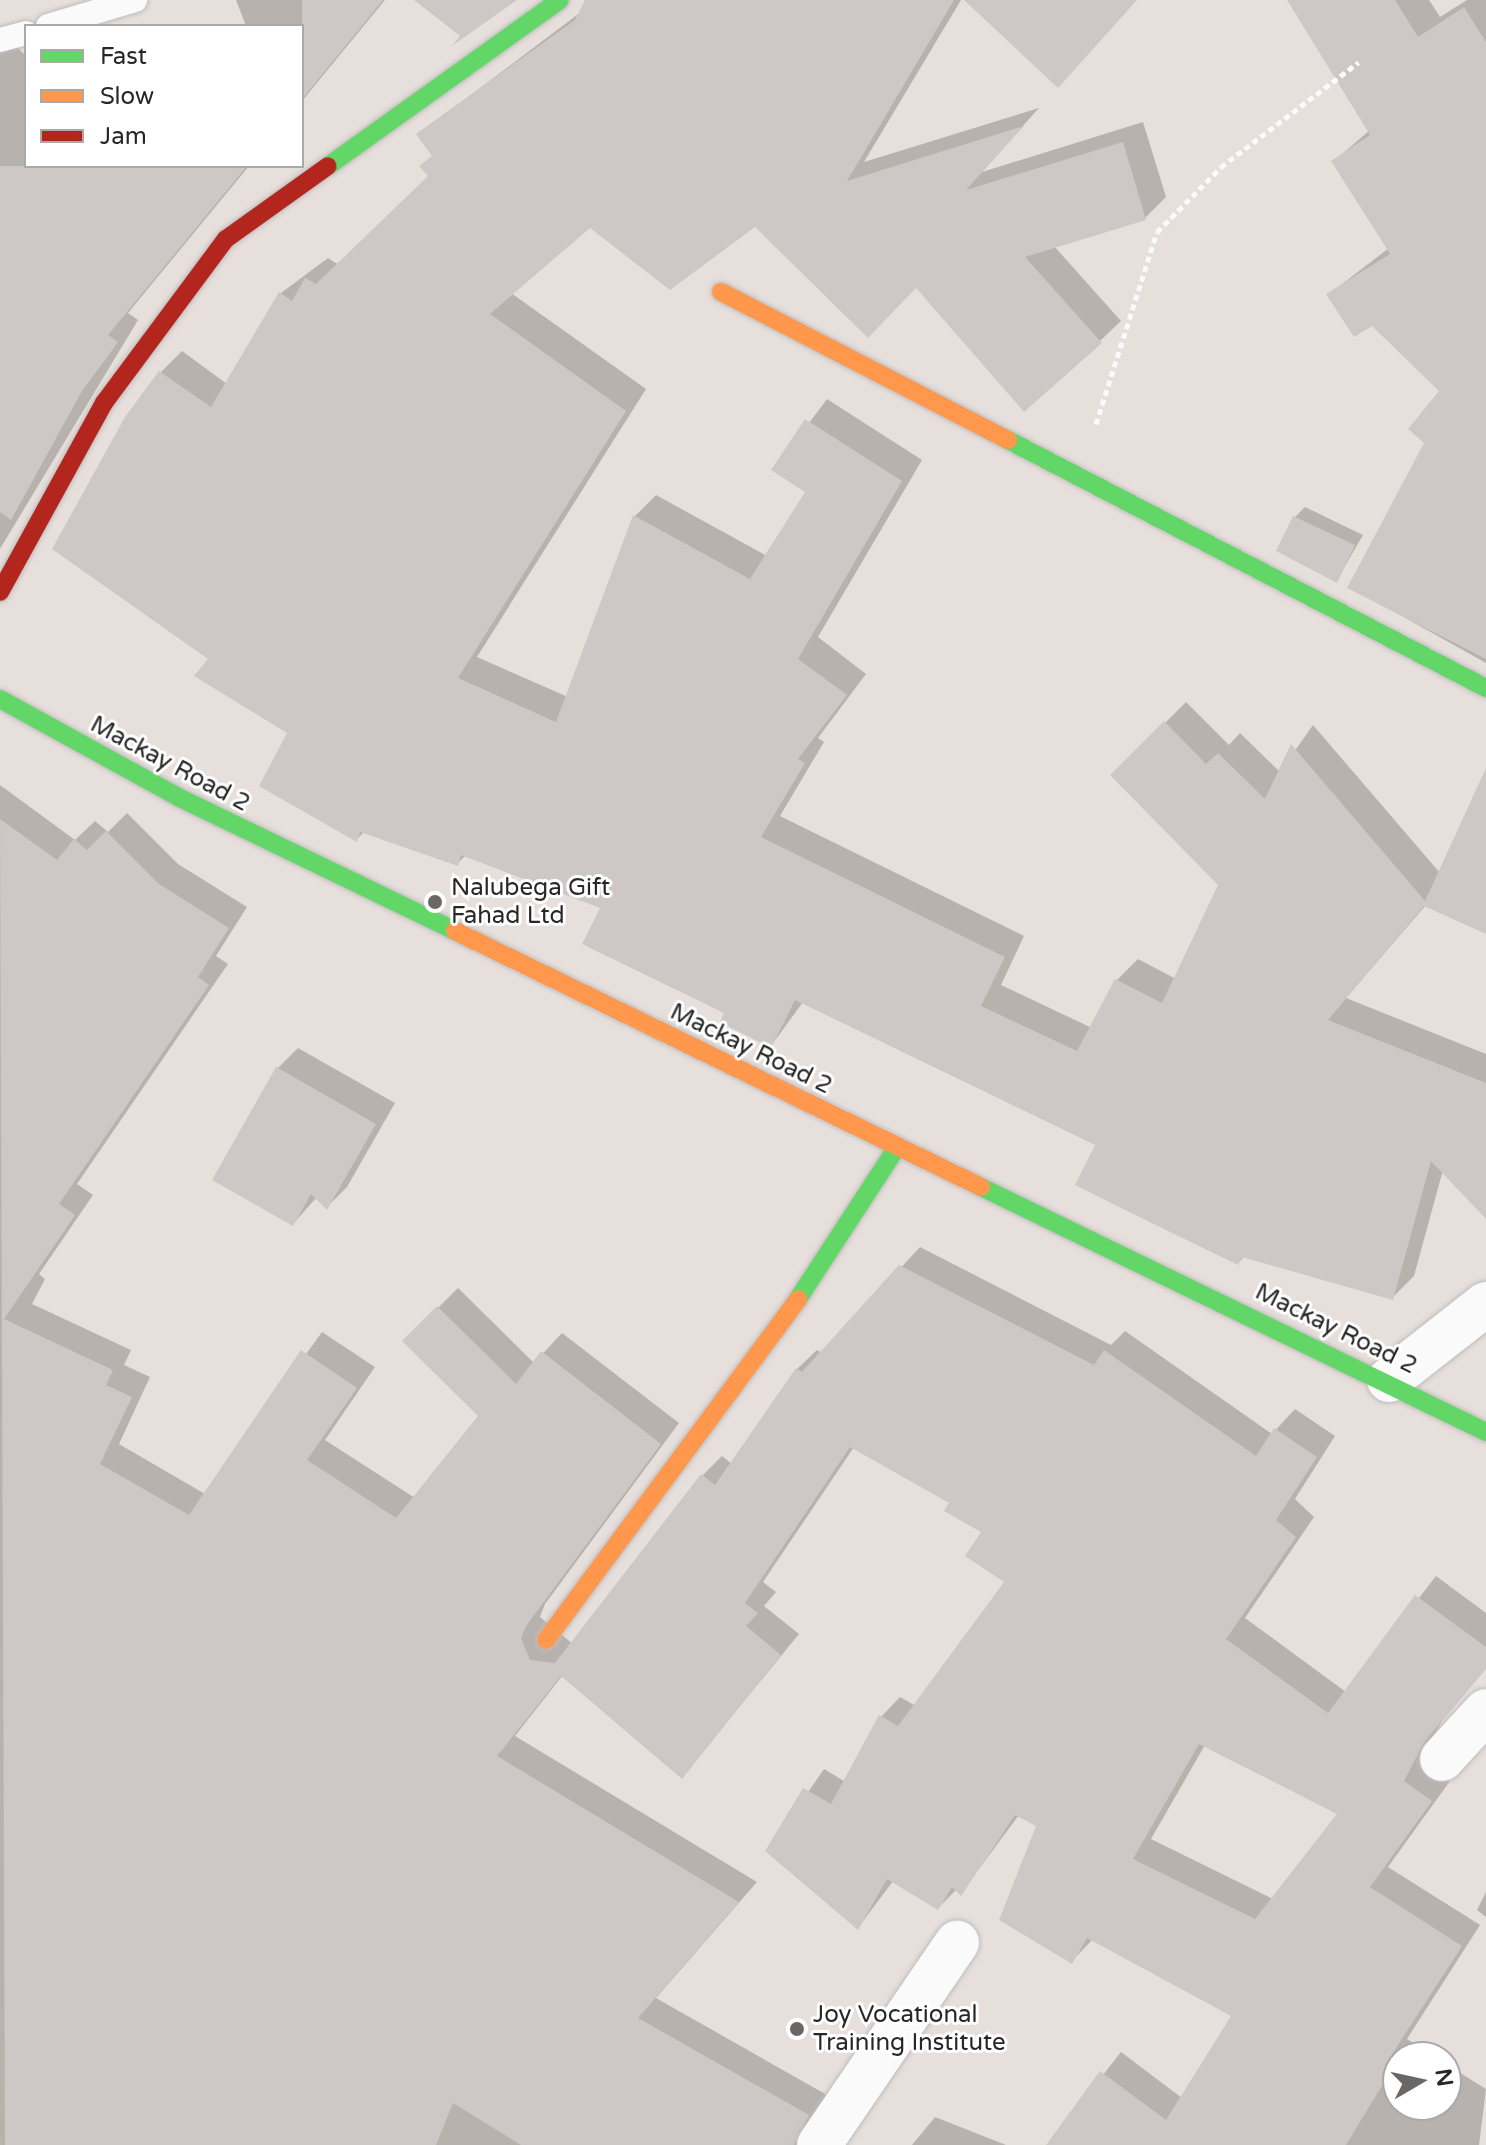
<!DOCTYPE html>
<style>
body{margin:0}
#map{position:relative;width:1486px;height:2145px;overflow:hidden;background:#e7dfdb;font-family:"Varela Round",sans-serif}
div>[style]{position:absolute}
.shadow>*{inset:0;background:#0003}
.building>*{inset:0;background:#cdc8c5}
.path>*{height:5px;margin-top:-2.5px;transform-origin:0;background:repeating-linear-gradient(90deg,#fbfafa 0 6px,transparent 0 10px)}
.roads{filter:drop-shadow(0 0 2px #bebdbe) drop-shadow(0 0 2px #bebdbe)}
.lane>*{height:24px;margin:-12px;padding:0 12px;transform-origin:12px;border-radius:12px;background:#fbfafa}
.street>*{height:44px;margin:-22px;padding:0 22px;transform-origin:22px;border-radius:22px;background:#fbfafa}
.fast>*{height:18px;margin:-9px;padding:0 9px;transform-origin:9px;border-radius:9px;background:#63d668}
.slow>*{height:18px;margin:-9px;padding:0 9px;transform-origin:9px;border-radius:9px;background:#ff974d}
.jam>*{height:18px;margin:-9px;padding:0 9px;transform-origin:9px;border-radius:9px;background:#b3261e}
.dots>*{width:22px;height:22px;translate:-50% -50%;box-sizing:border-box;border:4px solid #fff;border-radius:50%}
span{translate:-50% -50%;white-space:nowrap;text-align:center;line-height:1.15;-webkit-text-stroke:6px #fff;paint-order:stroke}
.street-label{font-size:24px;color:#272727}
.poi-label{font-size:24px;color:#272727}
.left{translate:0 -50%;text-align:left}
.legend{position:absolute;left:24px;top:24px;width:280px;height:144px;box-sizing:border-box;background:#fff;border:2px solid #a9a9a9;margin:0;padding:10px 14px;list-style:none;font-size:24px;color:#272727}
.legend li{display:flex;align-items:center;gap:16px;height:40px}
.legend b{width:40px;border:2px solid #a9a9a9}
.north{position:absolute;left:1382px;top:2041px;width:80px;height:80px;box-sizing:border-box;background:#fff;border:2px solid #a9a9a9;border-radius:50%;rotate:81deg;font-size:22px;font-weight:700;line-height:32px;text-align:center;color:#272727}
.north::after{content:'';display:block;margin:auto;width:28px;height:36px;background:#6a6766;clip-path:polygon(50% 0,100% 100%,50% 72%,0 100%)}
</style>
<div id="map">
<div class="shadow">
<i style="clip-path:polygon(236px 0,385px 0,302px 101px,302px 26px,246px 26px)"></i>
<i style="clip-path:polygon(586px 0,961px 0,864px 162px,1039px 108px,982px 172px,1143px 122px,1166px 197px,1145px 218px,1054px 246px,1121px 321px,1100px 341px,917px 285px,755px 224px,590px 225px,511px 293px,646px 389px,477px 657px,568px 697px,635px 516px,656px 495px,767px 556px,808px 492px,774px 470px,827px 399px,922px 460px,818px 637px,866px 674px,818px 738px,824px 742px,780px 816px,1024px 936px,1001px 985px,1092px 1028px,1117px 980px,1138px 959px,1176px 979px,1221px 885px,1113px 775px,1186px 702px,1229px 745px,1240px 733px,1280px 772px,1313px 725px,1440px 873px,1486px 773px,1486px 928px,1426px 905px,1346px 998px,1486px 1054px,1486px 1216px,1443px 1170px,1414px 1276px,1393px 1297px,1245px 1256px,1238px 1263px,1097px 1144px,803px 1002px,771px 1046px,602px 907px,466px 855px,457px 864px,364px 832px,357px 839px,290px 733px,211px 658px,161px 372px,182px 351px,227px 384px,281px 293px,328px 258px,339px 265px,430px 176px,434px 155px,419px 134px,581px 12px)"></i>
<i style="clip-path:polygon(1297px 0,1429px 0,1440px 17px,1467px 0,1486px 0,1486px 663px,1350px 587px,1426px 442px,1442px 390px,1372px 323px,1329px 294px,1389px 248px,1334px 161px,1370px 130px)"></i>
<i style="clip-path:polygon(0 30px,26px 56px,26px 166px,249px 166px,128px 313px,138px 320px,0 549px)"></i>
<i style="clip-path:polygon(1305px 507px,1363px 535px,1337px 580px,1295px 517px)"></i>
<i style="clip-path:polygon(evenodd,0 785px,75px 840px,95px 821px,108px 832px,127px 813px,178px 864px,247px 907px,216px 956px,228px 964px,77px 1184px,93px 1195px,39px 1274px,45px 1279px,32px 1304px,131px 1350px,124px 1365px,150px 1377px,119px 1444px,205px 1494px,322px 1332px,375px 1367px,325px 1440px,415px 1498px,481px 1416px,405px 1341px,458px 1288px,534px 1363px,562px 1333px,679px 1423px,545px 1604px,540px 1617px,573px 1644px,703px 1475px,722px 1456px,732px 1464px,797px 1369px,817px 1350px,822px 1353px,920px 1247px,1111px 1345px,1125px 1331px,1272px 1434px,1295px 1409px,1335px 1436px,1295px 1499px,1314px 1517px,1245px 1618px,1346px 1692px,1436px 1576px,1486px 1613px,1486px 1668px,1442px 1721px,1422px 1761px,1450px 1781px,1388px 1867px,1480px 1925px,1407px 2039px,1436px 2057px,1398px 2057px,1398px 2105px,1446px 2105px,1446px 2064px,1486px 2089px,1479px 2145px,1048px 2145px,1121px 2052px,1182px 2098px,1234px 2015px,1093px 1939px,1071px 1962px,1039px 1825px,1019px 1815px,961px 1893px,957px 1889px,938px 1908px,893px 1881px,858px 1928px,768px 1850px,824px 1769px,844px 1781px,881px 1717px,900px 1697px,916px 1706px,1007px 1582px,984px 1532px,952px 1503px,854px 1447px,763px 1582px,776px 1592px,764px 1606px,799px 1634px,682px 1777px,563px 1675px,515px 1736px,757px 1882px,656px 1998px,827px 2095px,797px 2145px,0 2145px,0 785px,1205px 1745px,1340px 1814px,1273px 1899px,1151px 1839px,1205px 1745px)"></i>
<i style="clip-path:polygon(298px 1048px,395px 1103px,347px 1187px,327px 1207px,317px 1197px,293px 1224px,278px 1068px)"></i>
<i style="clip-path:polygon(1486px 1892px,1486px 1917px,1477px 1910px)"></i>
<i style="clip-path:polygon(935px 2117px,1006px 2145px,912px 2145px)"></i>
</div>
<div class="building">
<i style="clip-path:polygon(302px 0,383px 0,302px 99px)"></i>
<i style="clip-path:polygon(414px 0,517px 0,452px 46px,460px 36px)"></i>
<i style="clip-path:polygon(585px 0,954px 0,847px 181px,1024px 126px,966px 190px,1123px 142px,1146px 220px,1025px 257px,1102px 343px,1024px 412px,916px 288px,868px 338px,755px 227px,670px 290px,590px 228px,490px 314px,626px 411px,458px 678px,556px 722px,633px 515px,750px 579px,805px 492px,771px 470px,805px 419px,902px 481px,798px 659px,847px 695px,798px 759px,805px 763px,761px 837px,1005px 957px,981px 1006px,1077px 1051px,1115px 979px,1162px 1003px,1218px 885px,1110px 775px,1164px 721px,1206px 764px,1218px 753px,1265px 799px,1291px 744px,1425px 901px,1486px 768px,1486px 934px,1424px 906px,1328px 1020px,1486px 1083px,1486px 1219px,1431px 1161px,1393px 1300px,1242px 1257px,1238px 1265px,1123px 1209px,1075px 1185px,1095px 1145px,795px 1000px,771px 1048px,720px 1022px,724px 1013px,582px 944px,600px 908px,461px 855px,458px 866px,360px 832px,357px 842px,259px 786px,287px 733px,194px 676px,208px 659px,52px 549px,125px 417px,159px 371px,211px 407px,279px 292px,292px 301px,305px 278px,316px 284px,428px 176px,419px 166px,432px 156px,416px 134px,575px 20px)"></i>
<i style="clip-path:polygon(964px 0,1137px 0,1058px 88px)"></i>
<i style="clip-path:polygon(1287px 0,1395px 0,1418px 37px,1464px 7px,1486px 42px,1486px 659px,1347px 588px,1424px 443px,1408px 429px,1439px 391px,1372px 326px,1354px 337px,1326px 294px,1390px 254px,1331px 161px,1370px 135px)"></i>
<i style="clip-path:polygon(0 166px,247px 166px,108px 335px,118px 342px,82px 391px,11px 520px,0 512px)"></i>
<i style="clip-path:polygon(1293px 516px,1355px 545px,1337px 583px,1276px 551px)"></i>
<i style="clip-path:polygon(evenodd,0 819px,57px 860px,74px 839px,87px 850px,106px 831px,159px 884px,229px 928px,198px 977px,209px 985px,59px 1204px,75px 1215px,4px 1319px,113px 1370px,106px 1385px,132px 1397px,100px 1464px,189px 1515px,301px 1350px,357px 1388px,307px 1460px,396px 1518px,478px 1416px,402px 1341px,437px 1306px,516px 1384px,541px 1351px,661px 1444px,526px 1626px,521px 1638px,530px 1660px,555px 1663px,701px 1474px,715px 1485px,796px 1368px,802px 1372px,899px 1265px,1094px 1365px,1104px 1350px,1256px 1456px,1274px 1428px,1317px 1457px,1276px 1520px,1296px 1537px,1226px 1639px,1328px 1713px,1415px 1595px,1486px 1647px,1486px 1669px,1424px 1742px,1404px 1781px,1432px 1801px,1370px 1887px,1462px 1946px,1385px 2065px,1392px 2069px,1346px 2145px,1046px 2145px,1100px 2071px,1166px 2120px,1231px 2016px,1087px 1938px,1072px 1964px,999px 1920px,1036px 1826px,1015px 1815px,961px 1896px,952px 1887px,938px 1910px,887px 1879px,858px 1930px,765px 1851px,803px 1788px,831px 1804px,879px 1715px,898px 1726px,1004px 1582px,965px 1556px,981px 1532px,944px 1511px,949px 1503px,850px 1447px,745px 1603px,758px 1613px,746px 1626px,781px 1655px,682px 1779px,561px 1676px,497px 1756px,739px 1902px,638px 2018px,809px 2115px,794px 2145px,521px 2145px,453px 2103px,436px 2145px,5px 2145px,0 819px,1199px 1744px,1337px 1814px,1255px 1919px,1133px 1859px,1199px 1744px)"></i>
<i style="clip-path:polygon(276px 1067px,376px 1124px,327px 1210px,311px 1194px,293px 1226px,212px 1180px)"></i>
</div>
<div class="path">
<i style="left:1096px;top:424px;width:201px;rotate:-72.4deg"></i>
<i style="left:1157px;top:232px;width:91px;rotate:-45.4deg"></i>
<i style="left:1221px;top:167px;width:173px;rotate:-37.3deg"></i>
</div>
<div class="roads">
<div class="lane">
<i style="left:48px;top:26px;width:91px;rotate:-16.6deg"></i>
<i style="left:0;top:40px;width:27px;rotate:-15deg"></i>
</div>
<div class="street">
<i style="left:1389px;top:1380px;width:123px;rotate:-38.1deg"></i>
<i style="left:1442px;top:1759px;width:65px;rotate:-47.5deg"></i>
<i style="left:819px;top:2145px;width:245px;rotate:-55.7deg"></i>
</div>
<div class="fast">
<i style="left:328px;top:166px;width:285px;rotate:-35.6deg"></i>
<i style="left:1008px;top:440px;width:539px;rotate:27.42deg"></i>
<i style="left:0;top:699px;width:203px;rotate:28.8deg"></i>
<i style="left:178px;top:797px;width:308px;rotate:25.8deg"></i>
<i style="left:981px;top:1187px;width:561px;rotate:25.88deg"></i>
<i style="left:798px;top:1299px;width:181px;rotate:-56.9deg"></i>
</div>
<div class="slow">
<i style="left:721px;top:292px;width:323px;rotate:27.3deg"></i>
<i style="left:455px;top:931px;width:585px;rotate:25.95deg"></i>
<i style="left:546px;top:1640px;width:424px;rotate:-53.5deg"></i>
</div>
<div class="jam">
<i style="left:0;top:592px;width:216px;rotate:-61.2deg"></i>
<i style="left:104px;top:403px;width:204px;rotate:-53.4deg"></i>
<i style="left:226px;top:239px;width:125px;rotate:-35.6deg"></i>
</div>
</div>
<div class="dots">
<i style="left:435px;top:902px;background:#6a6766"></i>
<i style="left:797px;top:2029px;background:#6a6766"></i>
</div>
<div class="street-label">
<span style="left:170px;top:764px;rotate:28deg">Mackay Road 2</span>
<span style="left:751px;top:1049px;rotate:26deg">Mackay Road 2</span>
<span style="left:1336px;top:1329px;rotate:26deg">Mackay Road 2</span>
</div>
<div class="poi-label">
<span class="left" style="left:451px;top:902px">Nalubega Gift<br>Fahad Ltd</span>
<span class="left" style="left:813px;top:2029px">Joy Vocational<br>Training Institute</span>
</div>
<ul class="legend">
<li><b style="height:10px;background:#63d668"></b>Fast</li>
<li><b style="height:10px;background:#ff974d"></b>Slow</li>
<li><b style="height:10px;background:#b3261e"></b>Jam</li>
</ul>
<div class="north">N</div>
</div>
